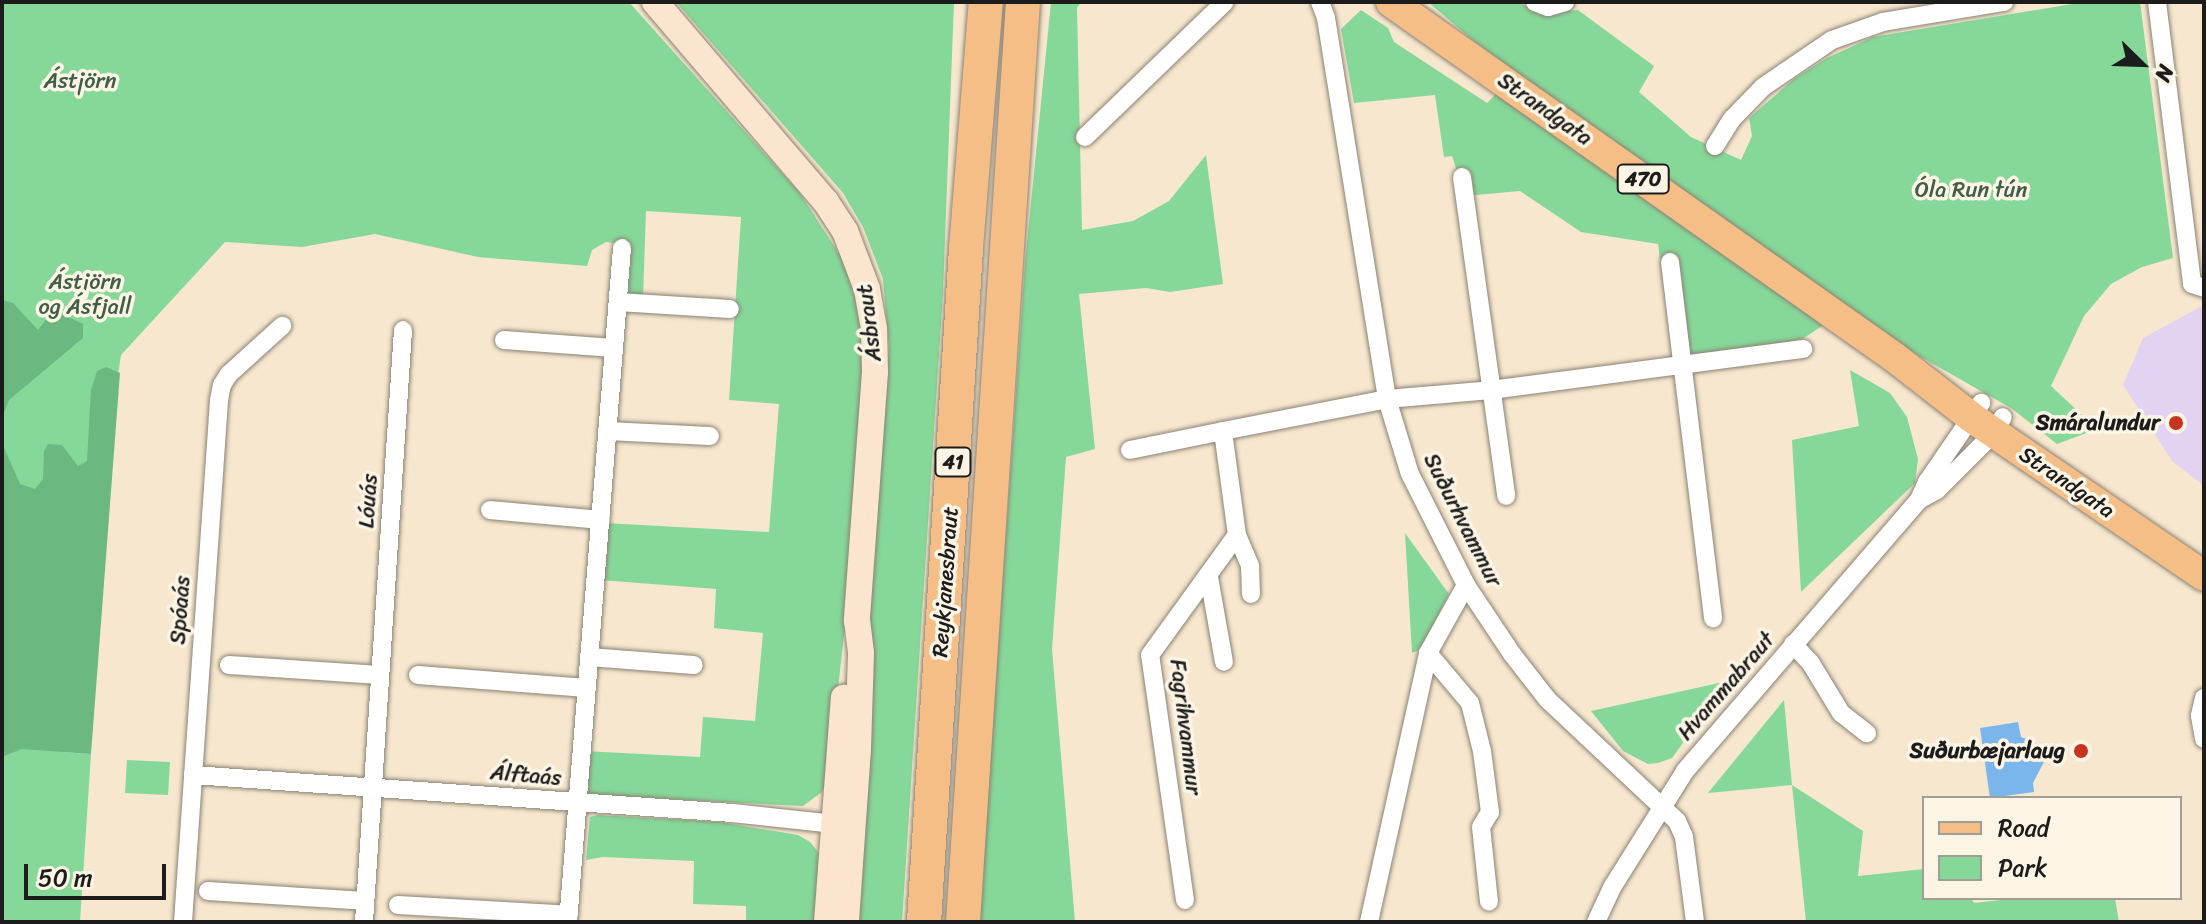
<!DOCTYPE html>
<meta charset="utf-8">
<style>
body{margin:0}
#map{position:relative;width:2206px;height:924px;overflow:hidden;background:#f7e7ce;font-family:Sriracha,sans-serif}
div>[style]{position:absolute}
.built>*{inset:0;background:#e3d3f2}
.green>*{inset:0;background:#86d899}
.forest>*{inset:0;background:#6cb881}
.water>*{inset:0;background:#7ab5eb}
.roads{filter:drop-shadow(0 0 2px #8a8275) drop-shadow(0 0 2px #8a8275)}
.street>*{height:18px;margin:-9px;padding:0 9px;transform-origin:9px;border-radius:9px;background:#fff}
.secondary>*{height:26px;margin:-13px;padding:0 13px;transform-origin:13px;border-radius:13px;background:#fbe5cf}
.primary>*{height:30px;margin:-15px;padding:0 15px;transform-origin:15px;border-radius:15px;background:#f6be87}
.highway>*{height:34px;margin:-17px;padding:0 17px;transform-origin:17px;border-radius:17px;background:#f6be87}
.dots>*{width:22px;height:22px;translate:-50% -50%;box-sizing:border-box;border:4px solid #fcf5e5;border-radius:50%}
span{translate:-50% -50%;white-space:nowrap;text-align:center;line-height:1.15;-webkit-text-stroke:7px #fcf5e5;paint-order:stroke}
.shield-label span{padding:2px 6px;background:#fcf5e5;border:2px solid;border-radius:6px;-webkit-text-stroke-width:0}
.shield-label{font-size:20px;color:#1c1c1c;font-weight:700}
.park-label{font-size:22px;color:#415e48}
.street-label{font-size:22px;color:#1c1c1c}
.poi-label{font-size:22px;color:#1c1c1c;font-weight:700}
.right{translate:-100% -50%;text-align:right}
.frame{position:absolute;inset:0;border:4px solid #1c1c1c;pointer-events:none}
.legend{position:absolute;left:1922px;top:796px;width:260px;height:104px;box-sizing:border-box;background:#fcf5e5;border:2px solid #a29e95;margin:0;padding:10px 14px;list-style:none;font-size:24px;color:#1c1c1c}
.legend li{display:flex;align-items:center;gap:16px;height:40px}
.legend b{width:40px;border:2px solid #a29e95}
.north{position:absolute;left:2102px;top:24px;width:80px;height:80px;-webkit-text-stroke:6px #fcf5e5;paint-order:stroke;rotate:113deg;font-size:22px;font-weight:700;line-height:32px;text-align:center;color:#1c1c1c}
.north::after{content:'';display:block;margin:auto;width:28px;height:36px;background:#1c1c1c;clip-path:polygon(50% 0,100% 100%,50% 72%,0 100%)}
.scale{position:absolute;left:24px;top:864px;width:142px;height:36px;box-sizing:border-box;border:4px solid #1c1c1c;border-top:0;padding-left:10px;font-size:24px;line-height:28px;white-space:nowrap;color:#1c1c1c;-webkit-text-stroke:6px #fcf5e5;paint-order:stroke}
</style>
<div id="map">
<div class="built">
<i style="clip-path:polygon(2204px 305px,2204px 486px,2172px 461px,2123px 385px,2143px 338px)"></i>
</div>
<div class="green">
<i style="clip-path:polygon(2px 2px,629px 2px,799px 192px,842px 258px,854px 294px,861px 327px,864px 369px,844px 635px,828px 779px,822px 792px,803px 806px,587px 795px,584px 751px,700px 757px,703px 717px,755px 721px,763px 633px,714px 628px,716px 589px,600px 580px,605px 523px,769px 532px,779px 404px,729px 400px,741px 217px,646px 211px,643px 298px,624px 297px,629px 245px,606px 242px,592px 250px,587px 266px,478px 257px,375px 234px,302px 247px,225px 242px,121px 355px,63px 752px,91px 754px,80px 922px,2px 922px)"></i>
<i style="clip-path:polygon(676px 2px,954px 2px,943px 293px,902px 922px,855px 922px,870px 581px,889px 347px,883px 279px,863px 227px,843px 193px)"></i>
<i style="clip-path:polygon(1051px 2px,1081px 2px,1077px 8px,1082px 230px,1133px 221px,1169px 201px,1206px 155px,1223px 284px,1170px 292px,1146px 288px,1079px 294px,1095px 449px,1066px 457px,1052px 649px,1075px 922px,979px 922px,1025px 263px)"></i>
<i style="clip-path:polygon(1428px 2px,1518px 2px,1540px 13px,1578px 10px,1654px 66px,1639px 92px,1691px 137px,1741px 160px,1752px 136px,1749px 118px,1794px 79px,1827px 58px,1873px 37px,2084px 2px,2140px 2px,2173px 258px,2142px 267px,2111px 284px,2084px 316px,2051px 386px,2082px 415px,2092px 431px,2057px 444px,2011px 408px,1919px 356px,1717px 218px,1475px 42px)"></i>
<i style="clip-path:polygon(1361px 10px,1388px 28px,1394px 42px,1487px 103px,1498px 92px,1827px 323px,1785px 350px,1673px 359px,1658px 244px,1581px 232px,1520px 191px,1465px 196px,1452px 156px,1444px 157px,1435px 95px,1354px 103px,1341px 29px)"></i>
<i style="clip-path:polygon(1850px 370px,1890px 393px,1907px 417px,1918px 459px,1915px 483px,1801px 592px,1792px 440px,1859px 426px)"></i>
<i style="clip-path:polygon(1405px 533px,1449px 594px,1421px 649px,1412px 653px)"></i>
<i style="clip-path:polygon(1728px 681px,1672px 758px,1658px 763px,1648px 764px,1623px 751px,1591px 711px)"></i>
<i style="clip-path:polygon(1784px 700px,1792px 785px,1863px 831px,1858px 876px,1924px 869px,1924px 898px,1971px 898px,1974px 903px,2018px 898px,2115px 898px,2119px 922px,1806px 922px,1792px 785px,1708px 793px)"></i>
<i style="clip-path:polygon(127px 760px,170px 762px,168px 795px,125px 793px)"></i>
<i style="clip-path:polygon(597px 815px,719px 822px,798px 835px,810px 842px,819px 853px,820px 922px,746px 922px,746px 906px,693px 904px,694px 861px,603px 857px,586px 860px,590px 817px)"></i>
</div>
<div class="forest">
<i style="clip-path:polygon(2px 300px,13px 303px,38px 330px,50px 314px,58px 312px,83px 324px,83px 338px,9px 400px,2px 418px)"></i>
<i style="clip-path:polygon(106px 367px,120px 373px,91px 754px,22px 749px,4px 756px,2px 774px,2px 443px,20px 484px,35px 489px,43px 479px,44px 451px,48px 444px,62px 445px,78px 466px,87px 461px,91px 390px,97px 371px)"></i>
</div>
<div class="water">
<i style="clip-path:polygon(2018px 722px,2021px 737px,2044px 746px,2046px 758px,2033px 783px,2034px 792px,1990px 798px,1980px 728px)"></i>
</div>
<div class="roads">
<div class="street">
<i style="left:1320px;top:2px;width:17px;rotate:69deg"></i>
<i style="left:1326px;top:18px;width:386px;rotate:80.9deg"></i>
<i style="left:1387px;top:399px;width:78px;rotate:73deg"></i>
<i style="left:1410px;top:474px;width:124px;rotate:63.2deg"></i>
<i style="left:1466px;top:585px;width:83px;rotate:56.3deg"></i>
<i style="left:1512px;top:654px;width:58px;rotate:52deg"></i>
<i style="left:1548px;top:700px;width:177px;rotate:43.2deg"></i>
<i style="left:1677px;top:821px;width:17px;rotate:66deg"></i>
<i style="left:1684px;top:837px;width:86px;rotate:82.6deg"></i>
<i style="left:1535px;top:2px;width:14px;rotate:21deg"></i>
<i style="left:1548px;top:7px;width:18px;rotate:-16deg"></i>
<i style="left:2157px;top:2px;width:284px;rotate:82.9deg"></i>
<i style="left:2192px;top:284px;width:13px;rotate:18deg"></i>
<i style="left:1085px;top:137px;width:194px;rotate:-44deg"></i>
<i style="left:1715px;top:146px;width:32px;rotate:-58deg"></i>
<i style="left:1732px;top:119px;width:45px;rotate:-45.9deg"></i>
<i style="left:1763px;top:87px;width:83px;rotate:-34.3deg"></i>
<i style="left:1832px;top:40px;width:54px;rotate:-19.4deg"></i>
<i style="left:1883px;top:22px;width:123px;rotate:-9.4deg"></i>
<i style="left:1462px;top:177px;width:322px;rotate:82.1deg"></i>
<i style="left:1670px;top:262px;width:359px;rotate:83.1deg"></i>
<i style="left:618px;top:302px;width:112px;rotate:3.6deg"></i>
<i style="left:504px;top:340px;width:110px;rotate:4.2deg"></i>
<i style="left:607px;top:431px;width:103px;rotate:2.8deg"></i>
<i style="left:1130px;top:450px;width:95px;rotate:-11.5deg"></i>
<i style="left:1919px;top:500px;width:21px;rotate:-29deg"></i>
<i style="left:1937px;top:490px;width:81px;rotate:-45deg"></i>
<i style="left:1994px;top:433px;width:18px;rotate:-61deg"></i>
<i style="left:490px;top:510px;width:111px;rotate:5.1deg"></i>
<i style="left:1237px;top:535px;width:34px;rotate:67deg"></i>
<i style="left:1250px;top:566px;width:28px;rotate:88deg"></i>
<i style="left:1209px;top:577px;width:86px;rotate:80deg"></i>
<i style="left:1793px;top:644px;width:25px;rotate:47deg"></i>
<i style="left:1810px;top:662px;width:60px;rotate:58.7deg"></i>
<i style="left:1841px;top:713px;width:33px;rotate:38deg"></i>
<i style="left:1428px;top:653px;width:65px;rotate:50deg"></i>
<i style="left:1470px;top:703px;width:49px;rotate:76deg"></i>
<i style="left:1482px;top:751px;width:62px;rotate:82.5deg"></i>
<i style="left:1490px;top:812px;width:17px;rotate:121deg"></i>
<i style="left:1481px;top:827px;width:75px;rotate:83.9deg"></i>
<i style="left:589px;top:657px;width:105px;rotate:4.4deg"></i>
<i style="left:229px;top:665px;width:151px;rotate:3.8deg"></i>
<i style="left:418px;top:675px;width:169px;rotate:4.4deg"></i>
<i style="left:2204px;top:698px;width:18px;rotate:103deg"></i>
<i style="left:2200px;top:716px;width:23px;rotate:80deg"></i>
<i style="left:193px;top:775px;width:540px;rotate:4.03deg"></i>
<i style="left:732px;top:813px;width:113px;rotate:6.1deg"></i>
<i style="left:208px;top:891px;width:157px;rotate:3.6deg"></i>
<i style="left:1185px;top:900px;width:247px;rotate:-98.1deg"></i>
<i style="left:1150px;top:655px;width:148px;rotate:-54.1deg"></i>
<i style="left:1237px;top:535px;width:105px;rotate:-97.7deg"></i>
<i style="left:1223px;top:431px;width:167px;rotate:-11deg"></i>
<i style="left:1387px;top:399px;width:104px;rotate:-4.9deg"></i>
<i style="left:1491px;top:390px;width:315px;rotate:-7.5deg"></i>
<i style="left:398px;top:905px;width:171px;rotate:3.3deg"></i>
<i style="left:183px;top:922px;width:523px;rotate:-86.05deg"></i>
<i style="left:219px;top:400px;width:15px;rotate:-79deg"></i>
<i style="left:222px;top:385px;width:13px;rotate:-58deg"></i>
<i style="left:229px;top:374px;width:72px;rotate:-42.2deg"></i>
<i style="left:364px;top:922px;width:593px;rotate:-86.23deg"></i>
<i style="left:568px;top:922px;width:676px;rotate:-85.42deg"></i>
<i style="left:1369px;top:922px;width:275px;rotate:-77.6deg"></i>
<i style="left:1428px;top:653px;width:78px;rotate:-60.8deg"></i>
<i style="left:1596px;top:922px;width:40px;rotate:-65deg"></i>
<i style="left:1613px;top:886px;width:136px;rotate:-57.9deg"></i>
<i style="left:1685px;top:771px;width:358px;rotate:-49.2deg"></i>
<i style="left:1919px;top:500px;width:20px;rotate:-66deg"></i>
<i style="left:1927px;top:482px;width:96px;rotate:-55.6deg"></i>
</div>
<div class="secondary">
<i style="left:655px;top:2px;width:263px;rotate:49.5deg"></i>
<i style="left:826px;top:202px;width:35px;rotate:57deg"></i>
<i style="left:845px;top:231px;width:62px;rotate:69.2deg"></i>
<i style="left:867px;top:289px;width:41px;rotate:80.1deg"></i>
<i style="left:874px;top:329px;width:43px;rotate:88.7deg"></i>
<i style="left:875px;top:372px;width:249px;rotate:94.2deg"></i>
<i style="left:857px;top:620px;width:33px;rotate:83deg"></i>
<i style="left:861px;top:653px;width:96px;rotate:91.8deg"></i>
<i style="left:858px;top:749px;width:173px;rotate:94deg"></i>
<i style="left:827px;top:922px;width:225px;rotate:-85.7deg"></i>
</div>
<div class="primary">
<i style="left:1391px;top:2px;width:616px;rotate:35.21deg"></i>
<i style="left:1894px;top:357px;width:98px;rotate:37.9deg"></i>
<i style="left:1971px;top:417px;width:282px;rotate:34.3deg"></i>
</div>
<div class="highway">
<i style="left:924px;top:922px;width:675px;rotate:-86.43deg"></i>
<i style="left:966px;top:248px;width:247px;rotate:-85.4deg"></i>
<i style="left:963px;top:922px;width:922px;rotate:-86.27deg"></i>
</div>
</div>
<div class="dots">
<i style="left:2176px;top:423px;background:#c8321e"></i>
<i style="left:2081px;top:751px;background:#c8321e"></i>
</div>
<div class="shield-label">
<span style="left:1643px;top:179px">470</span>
<span style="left:953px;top:462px">41</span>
</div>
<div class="park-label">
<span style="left:80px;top:81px">Ástjörn</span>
<span style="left:1971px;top:190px">Óla Run tún</span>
<span style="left:85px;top:294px">Ástjörn<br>og Ásfjall</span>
</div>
<div class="street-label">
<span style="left:1545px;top:109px;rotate:35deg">Strandgata</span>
<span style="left:869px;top:323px;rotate:-97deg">Ásbraut</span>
<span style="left:2067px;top:482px;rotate:34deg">Strandgata</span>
<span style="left:368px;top:501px;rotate:-86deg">Lóuás</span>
<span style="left:1463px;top:520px;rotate:63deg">Suðurhvammur</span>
<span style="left:945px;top:582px;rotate:-86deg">Reykjanesbraut</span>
<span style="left:180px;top:610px;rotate:-86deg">Spóaás</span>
<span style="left:1726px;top:686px;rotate:-49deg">Hvammabraut</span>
<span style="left:1186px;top:727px;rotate:83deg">Fagrihvammur</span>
<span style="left:526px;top:775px;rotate:5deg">Álftaás</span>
</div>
<div class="poi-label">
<span class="right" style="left:2160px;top:423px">Smáralundur</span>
<span class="right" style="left:2065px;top:751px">Suðurbæjarlaug</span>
</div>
<div class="frame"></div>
<ul class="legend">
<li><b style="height:10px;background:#f6be87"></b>Road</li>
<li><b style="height:22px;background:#86d899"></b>Park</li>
</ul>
<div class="north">N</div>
<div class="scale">50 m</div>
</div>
